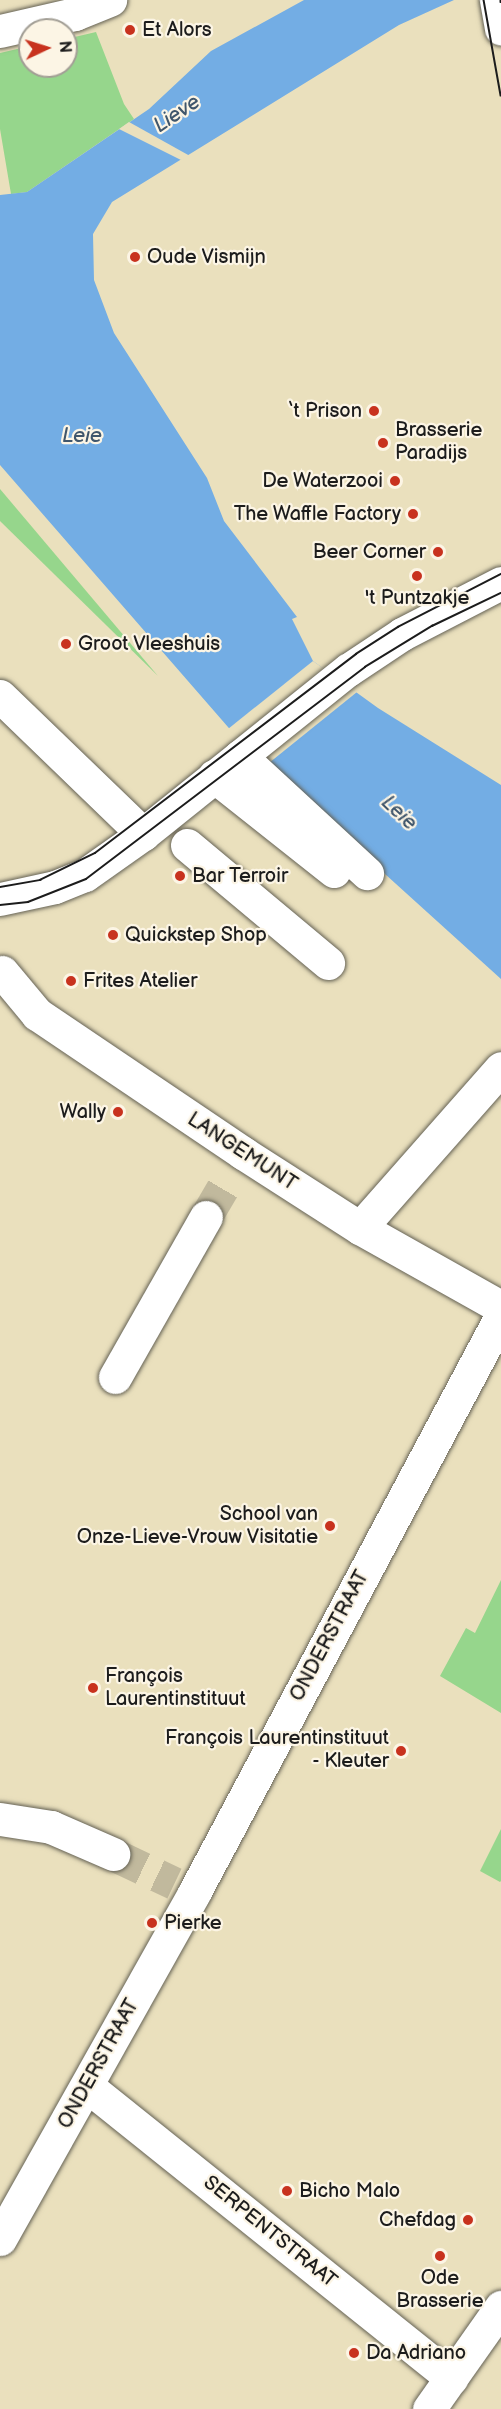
<!DOCTYPE html>
<meta charset="utf-8">
<style>
body{margin:0}
#map{position:relative;width:501px;height:2409px;overflow:hidden;background:#eae0bd;font-family:"Balsamiq Sans",sans-serif}
div>[style]{position:absolute}
.green>*{inset:0;background:#96d68c}
.water>*{inset:0;background:#73ade4}
.pier>*{inset:0;background:#eae0bd}
.minor-tunnel>*{height:33px;margin-top:-16.5px;transform-origin:0;background:repeating-linear-gradient(90deg,#c1b99d 0 33px,transparent 0 49px)}
.roads{filter:drop-shadow(0 0 2px #646154) drop-shadow(0 0 2px #646154)}
.minor>*{height:33px;margin:-16.5px;padding:0 16.5px;transform-origin:16.5px;border-radius:16.5px;background:#fff}
.tram>*{height:1.5px;margin:-0.75px;padding:0 0.75px;transform-origin:0.75px;border-radius:0.75px;background:#1c1c1c}
.dots>*{width:16px;height:16px;translate:-50% -50%;box-sizing:border-box;border:3px solid #fcf5e5;border-radius:50%}
span{translate:-50% -50%;white-space:nowrap;text-align:center;line-height:1.15;-webkit-text-stroke:4.5px #fcf5e5;paint-order:stroke}
.poi-label{font-size:20px;color:#1c1c1c}
.left{translate:0 -50%;text-align:left}
.right{translate:-100% -50%;text-align:right}
.street-label{font-size:20px;color:#1c1c1c}
.water-label{font-size:21px;color:#3f566c;font-style:italic}
.north{position:absolute;left:18px;top:18px;width:60px;height:60px;box-sizing:border-box;background:#fcf5e5;border:2px solid #a29e95;border-radius:50%;rotate:86deg;font-size:16px;font-weight:700;line-height:24px;text-align:center;color:#1c1c1c}
.north::after{content:'';display:block;margin:auto;width:21px;height:27px;background:#c8321e;clip-path:polygon(50% 0,100% 100%,50% 72%,0 100%)}
</style>
<div id="map">
<div class="green">
<i style="clip-path:polygon(96px 32px,124px 104px,134px 119px,27px 192px,11px 194px,0 129px,0 53px,30px 46px,30px 66px,66px 66px,66px 39px)"></i>
<i style="clip-path:polygon(0 489px,158px 676px,0 521px)"></i>
<i style="clip-path:polygon(501px 1580px,501px 1713px,440px 1676px,466px 1628px,475px 1633px)"></i>
<i style="clip-path:polygon(501px 1829px,501px 1881px,500px 1882px,480px 1871px)"></i>
</div>
<div class="water">
<i style="clip-path:polygon(304px 0,454px 0,399px 25px,112px 202px,93px 234px,94px 280px,114px 333px,207px 478px,224px 521px,297px 617px,292px 619px,313px 661px,378px 708px,501px 785px,501px 979px,248px 750px,0 465px,0 195px,27px 192px,149px 109px,211px 51px)"></i>
</div>
<div class="pier">
<i style="clip-path:polygon(129px 122px,190px 156px,181px 160px,119px 129px)"></i>
<i style="clip-path:polygon(313px 661px,357px 692px,264px 767px,228px 729px)"></i>
</div>
<div class="minor-tunnel">
<i style="left:206px;top:1217px;width:48px;rotate:-59.7deg"></i>
<i style="left:113px;top:1854px;width:68px;rotate:25.4deg"></i>
</div>
<div class="roads">
<div class="minor">
<i style="left:496px;top:0;width:29px;rotate:80deg"></i>
<i style="left:0;top:31px;width:77px;rotate:-12.8deg"></i>
<i style="left:75px;top:14px;width:38px;rotate:-22deg"></i>
<i style="left:0;top:696px;width:199px;rotate:44deg"></i>
<i style="left:240px;top:756px;width:173px;rotate:42.7deg"></i>
<i style="left:214px;top:776px;width:153px;rotate:38.4deg"></i>
<i style="left:187px;top:845px;width:184px;rotate:39.9deg"></i>
<i style="left:0;top:899px;width:56px;rotate:-12.3deg"></i>
<i style="left:55px;top:887px;width:32px;rotate:-22deg"></i>
<i style="left:85px;top:875px;width:71px;rotate:-35.3deg"></i>
<i style="left:143px;top:834px;width:263px;rotate:-38.7deg"></i>
<i style="left:348px;top:670px;width:65px;rotate:-33.7deg"></i>
<i style="left:402px;top:634px;width:111px;rotate:-27.3deg"></i>
<i style="left:2px;top:972px;width:55px;rotate:50.2deg"></i>
<i style="left:37px;top:1014px;width:249px;rotate:34deg"></i>
<i style="left:243px;top:1153px;width:139px;rotate:32.7deg"></i>
<i style="left:360px;top:1228px;width:162px;rotate:29.3deg"></i>
<i style="left:360px;top:1228px;width:213px;rotate:-48.6deg"></i>
<i style="left:115px;top:1377px;width:184px;rotate:-60.4deg"></i>
<i style="left:0;top:1819px;width:52px;rotate:8.9deg"></i>
<i style="left:51px;top:1827px;width:68px;rotate:23.5deg"></i>
<i style="left:87px;top:2086px;width:467px;rotate:38.7deg"></i>
<i style="left:0;top:2239px;width:397px;rotate:-60.7deg"></i>
<i style="left:194px;top:1893px;width:654px;rotate:-61.98deg"></i>
<i style="left:429px;top:2409px;width:125px;rotate:-54.8deg"></i>
</div>
</div>
<div class="tram">
<i style="left:484px;top:0;width:97px;rotate:79.9deg"></i>
<i style="left:501px;top:0;width:2px;rotate:90deg"></i>
<i style="left:0;top:887px;width:41px;rotate:-9.9deg"></i>
<i style="left:40px;top:880px;width:61px;rotate:-26.1deg"></i>
<i style="left:95px;top:853px;width:328px;rotate:-37.3deg"></i>
<i style="left:356px;top:654px;width:50px;rotate:-32.7deg"></i>
<i style="left:398px;top:627px;width:116px;rotate:-27.2deg"></i>
<i style="left:0;top:905px;width:28px;rotate:-6deg"></i>
<i style="left:28px;top:902px;width:62px;rotate:-21.6deg"></i>
<i style="left:86px;top:879px;width:350px;rotate:-37.2deg"></i>
<i style="left:365px;top:667px;width:79px;rotate:-31.5deg"></i>
<i style="left:432px;top:626px;width:76px;rotate:-25.6deg"></i>
</div>
<div class="dots">
<i style="left:130px;top:30px;background:#c8321e"></i>
<i style="left:135px;top:257px;background:#c8321e"></i>
<i style="left:374px;top:411px;background:#c8321e"></i>
<i style="left:383px;top:443px;background:#c8321e"></i>
<i style="left:395px;top:481px;background:#c8321e"></i>
<i style="left:413px;top:514px;background:#c8321e"></i>
<i style="left:438px;top:552px;background:#c8321e"></i>
<i style="left:417px;top:576px;background:#c8321e"></i>
<i style="left:66px;top:644px;background:#c8321e"></i>
<i style="left:180px;top:876px;background:#c8321e"></i>
<i style="left:113px;top:935px;background:#c8321e"></i>
<i style="left:71px;top:981px;background:#c8321e"></i>
<i style="left:118px;top:1112px;background:#c8321e"></i>
<i style="left:330px;top:1526px;background:#c8321e"></i>
<i style="left:93px;top:1688px;background:#c8321e"></i>
<i style="left:401px;top:1751px;background:#c8321e"></i>
<i style="left:152px;top:1923px;background:#c8321e"></i>
<i style="left:287px;top:2191px;background:#c8321e"></i>
<i style="left:468px;top:2220px;background:#c8321e"></i>
<i style="left:440px;top:2256px;background:#c8321e"></i>
<i style="left:354px;top:2353px;background:#c8321e"></i>
</div>
<div class="poi-label">
<span class="left" style="left:142px;top:30px">Et Alors</span>
<span class="left" style="left:147px;top:257px">Oude Vismijn</span>
<span class="right" style="left:362px;top:411px">‘t Prison</span>
<span class="left" style="left:395px;top:442px">Brasserie<br>Paradijs</span>
<span class="right" style="left:383px;top:481px">De Waterzooi</span>
<span class="right" style="left:401px;top:514px">The Waffle Factory</span>
<span class="right" style="left:426px;top:552px">Beer Corner</span>
<span style="left:417px;top:598px">'t Puntzakje</span>
<span class="left" style="left:78px;top:644px">Groot Vleeshuis</span>
<span class="left" style="left:192px;top:876px">Bar Terroir</span>
<span class="left" style="left:125px;top:935px">Quickstep Shop</span>
<span class="left" style="left:83px;top:981px">Frites Atelier</span>
<span class="right" style="left:106px;top:1112px">Wally</span>
<span class="right" style="left:318px;top:1526px">School van<br>Onze-Lieve-Vrouw Visitatie</span>
<span class="left" style="left:105px;top:1688px">François<br>Laurentinstituut</span>
<span class="right" style="left:389px;top:1750px">François Laurentinstituut<br>- Kleuter</span>
<span class="left" style="left:164px;top:1923px">Pierke</span>
<span class="left" style="left:299px;top:2191px">Bicho Malo</span>
<span class="right" style="left:456px;top:2220px">Chefdag</span>
<span style="left:440px;top:2290px">Ode<br>Brasserie</span>
<span class="left" style="left:366px;top:2353px">Da Adriano</span>
</div>
<div class="street-label">
<span style="left:242px;top:1152px;rotate:33deg">LANGEMUNT</span>
<span style="left:330px;top:1636px;rotate:-62deg">ONDERSTRAAT</span>
<span style="left:99px;top:2064px;rotate:-61deg">ONDERSTRAAT</span>
<span style="left:270px;top:2232px;rotate:39deg">SERPENTSTRAAT</span>
</div>
<div class="water-label">
<span style="left:177px;top:114px;rotate:-34deg">Lieve</span>
<span style="left:82px;top:436px">Leie</span>
<span style="left:399px;top:813px;rotate:43deg">Leie</span>
</div>
<div class="north">N</div>
</div>
